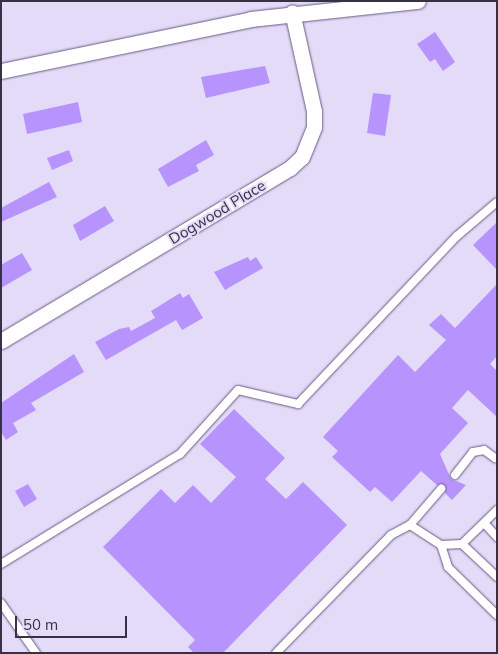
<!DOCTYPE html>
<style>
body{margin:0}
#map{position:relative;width:498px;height:654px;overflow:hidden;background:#e3dbf8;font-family:Mulish,sans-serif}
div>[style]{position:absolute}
.building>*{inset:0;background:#b793fe}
.roads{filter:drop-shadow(0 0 1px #675a84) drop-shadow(0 0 1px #675a84)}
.service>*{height:8px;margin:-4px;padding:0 4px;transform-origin:4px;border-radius:4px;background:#fff}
.minor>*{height:15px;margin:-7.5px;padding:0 7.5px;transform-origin:7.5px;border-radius:7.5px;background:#fff}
span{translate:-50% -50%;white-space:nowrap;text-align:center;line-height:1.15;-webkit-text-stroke:4px #e3dbf8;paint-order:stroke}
.street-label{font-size:15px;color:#373144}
.frame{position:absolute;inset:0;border:2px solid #373144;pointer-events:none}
.scale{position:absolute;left:15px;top:616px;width:112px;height:22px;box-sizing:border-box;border:2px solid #373144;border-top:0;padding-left:6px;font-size:15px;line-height:18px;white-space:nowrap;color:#373144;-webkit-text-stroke:4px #e3dbf8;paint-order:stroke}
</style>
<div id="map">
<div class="building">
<i style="clip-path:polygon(435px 32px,455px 62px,443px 71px,435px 59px,430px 62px,417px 44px)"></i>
<i style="clip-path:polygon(265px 66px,270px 83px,206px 98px,201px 77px)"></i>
<i style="clip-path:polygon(373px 93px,391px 95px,385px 136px,367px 133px)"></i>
<i style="clip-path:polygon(78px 102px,82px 122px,27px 134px,23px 114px)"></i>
<i style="clip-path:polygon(206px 140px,214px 155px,196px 165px,199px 171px,168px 187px,158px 169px)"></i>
<i style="clip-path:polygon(69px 150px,73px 161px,52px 170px,47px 158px)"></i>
<i style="clip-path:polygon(49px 182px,57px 197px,1px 222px,1px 208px)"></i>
<i style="clip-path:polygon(105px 206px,114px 221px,80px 241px,73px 225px)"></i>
<i style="clip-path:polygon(497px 222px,497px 270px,473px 245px)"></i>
<i style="clip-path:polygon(22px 253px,32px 270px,1px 288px,1px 265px)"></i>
<i style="clip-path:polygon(248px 257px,250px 261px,256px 257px,263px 268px,225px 290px,214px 272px)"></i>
<i style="clip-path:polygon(497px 284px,497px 356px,490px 364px,497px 371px,497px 417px,468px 390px,452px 408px,468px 423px,440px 454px,451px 479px,466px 485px,452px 500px,445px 493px,445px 485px,437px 485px,421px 471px,392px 502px,375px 487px,370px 492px,332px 457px,338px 451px,323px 437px,398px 355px,415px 372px,446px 340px,429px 325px,441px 314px,455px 328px)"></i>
<i style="clip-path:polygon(180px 293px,183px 298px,189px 294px,203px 318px,182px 330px,176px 320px,106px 360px,95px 342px,119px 329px,129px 327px,131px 331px,155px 318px,151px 311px)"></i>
<i style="clip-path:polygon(74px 354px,84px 372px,31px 403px,36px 410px,13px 423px,18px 432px,6px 440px,1px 432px,1px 403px)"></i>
<i style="clip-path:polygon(234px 409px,285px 458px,265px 479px,286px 499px,303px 482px,347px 525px,223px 653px,194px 653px,188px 647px,195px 640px,103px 547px,161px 489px,175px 503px,193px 485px,211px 503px,236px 477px,200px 444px)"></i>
<i style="clip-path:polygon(28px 484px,37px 499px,24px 507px,15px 491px)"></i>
</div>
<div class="roads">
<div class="service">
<i style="left:455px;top:475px;width:29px;rotate:-52deg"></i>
<i style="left:473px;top:452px;width:11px;rotate:-10deg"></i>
<i style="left:484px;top:450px;width:14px;rotate:36deg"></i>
<i style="left:485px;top:524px;width:18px;rotate:47deg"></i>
<i style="left:410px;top:525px;width:48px;rotate:-49.3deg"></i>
<i style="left:462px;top:544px;width:49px;rotate:-44.2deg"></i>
<i style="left:441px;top:545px;width:23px;rotate:72deg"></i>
<i style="left:448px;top:567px;width:69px;rotate:44.4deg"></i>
<i style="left:1px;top:564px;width:210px;rotate:-31.6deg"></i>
<i style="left:180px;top:454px;width:86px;rotate:-47.8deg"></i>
<i style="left:238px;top:390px;width:62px;rotate:13.1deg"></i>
<i style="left:298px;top:404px;width:231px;rotate:-46.6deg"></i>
<i style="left:457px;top:236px;width:52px;rotate:-40.4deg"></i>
<i style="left:1px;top:603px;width:61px;rotate:55deg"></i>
<i style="left:276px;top:653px;width:165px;rotate:-45.7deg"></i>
<i style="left:391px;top:535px;width:21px;rotate:-28deg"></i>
<i style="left:410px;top:525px;width:37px;rotate:33deg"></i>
<i style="left:441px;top:545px;width:21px;rotate:-3deg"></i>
<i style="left:462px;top:544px;width:48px;rotate:43.3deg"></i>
</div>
<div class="minor">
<i style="left:1px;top:71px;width:255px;rotate:-11.7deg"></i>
<i style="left:251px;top:19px;width:168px;rotate:-6.2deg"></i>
<i style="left:1px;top:341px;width:337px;rotate:-30.9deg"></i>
<i style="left:290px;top:168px;width:16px;rotate:-43deg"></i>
<i style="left:302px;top:157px;width:32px;rotate:-68deg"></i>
<i style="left:314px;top:127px;width:16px;rotate:-90deg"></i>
<i style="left:314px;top:111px;width:101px;rotate:-102.5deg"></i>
</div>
</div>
<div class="street-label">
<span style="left:217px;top:212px;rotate:-31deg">Dogwood Place</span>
</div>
<div class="frame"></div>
<div class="scale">50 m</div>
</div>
